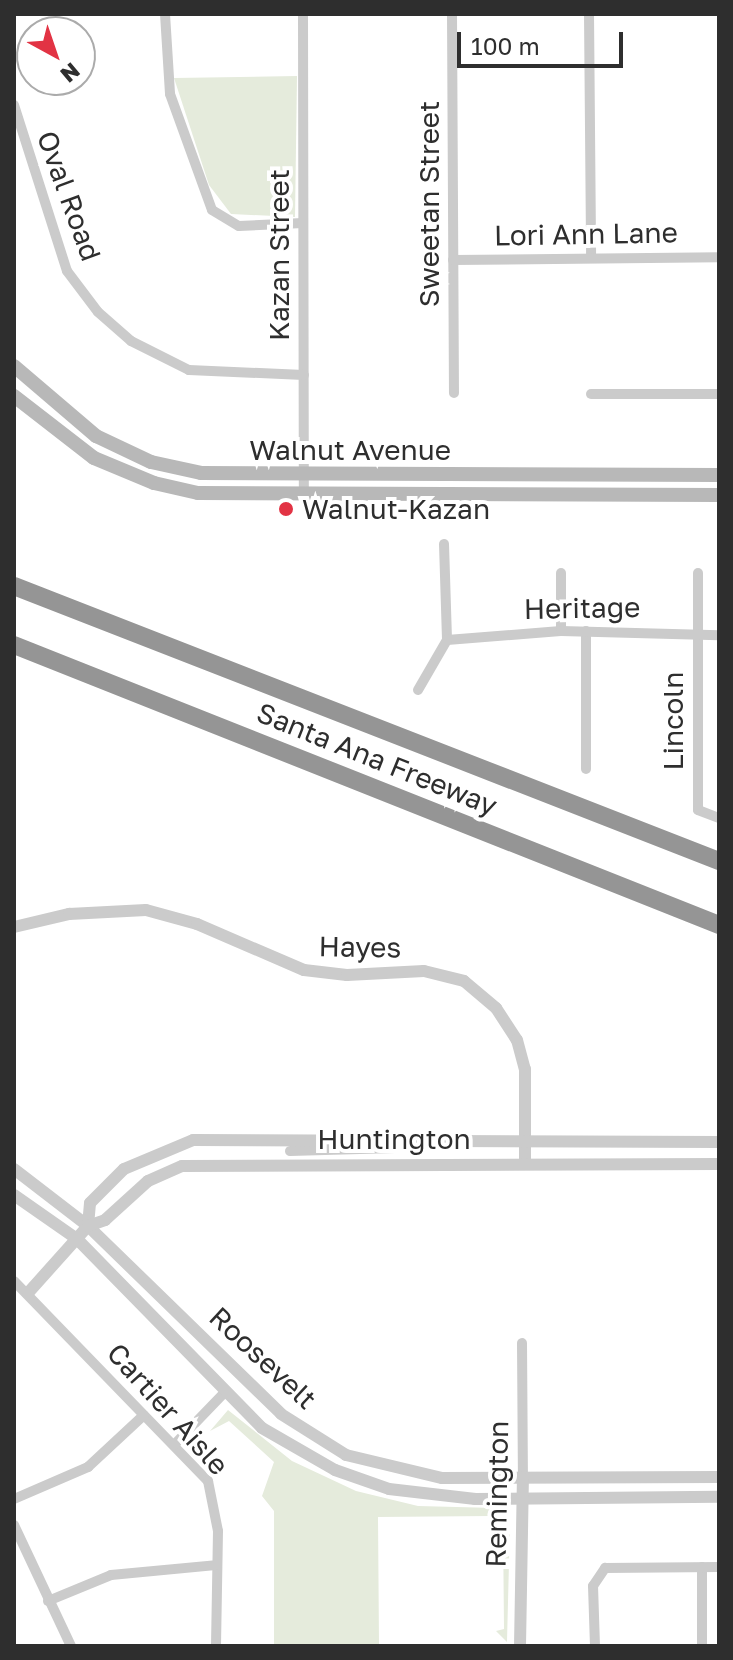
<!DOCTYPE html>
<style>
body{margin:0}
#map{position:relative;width:733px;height:1660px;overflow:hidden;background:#fff;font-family:"Golos Text",sans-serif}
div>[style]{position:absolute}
.green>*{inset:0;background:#e5ebdc}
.minor>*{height:10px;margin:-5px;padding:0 5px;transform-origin:5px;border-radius:5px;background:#cbcbcb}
.tertiary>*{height:12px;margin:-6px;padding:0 6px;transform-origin:6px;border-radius:6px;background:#cbcbcb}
.secondary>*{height:14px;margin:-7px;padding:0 7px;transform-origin:7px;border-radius:7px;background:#b8b8b8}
.motorway>*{height:18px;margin:-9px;padding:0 9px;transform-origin:9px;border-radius:9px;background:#959595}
.dots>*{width:22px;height:22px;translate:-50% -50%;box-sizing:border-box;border:4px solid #fff;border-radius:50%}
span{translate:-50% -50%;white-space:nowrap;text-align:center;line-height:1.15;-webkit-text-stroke:8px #fff;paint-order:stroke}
.street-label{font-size:28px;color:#2e2e2e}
.poi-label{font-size:28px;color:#2e2e2e}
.left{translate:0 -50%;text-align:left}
.frame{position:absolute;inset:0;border:16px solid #2e2e2e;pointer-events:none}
.north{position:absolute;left:16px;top:16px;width:80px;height:80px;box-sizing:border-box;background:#fff;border:2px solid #ababab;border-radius:50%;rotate:140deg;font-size:22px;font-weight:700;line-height:32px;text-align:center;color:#2e2e2e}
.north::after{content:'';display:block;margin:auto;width:28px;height:36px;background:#e23344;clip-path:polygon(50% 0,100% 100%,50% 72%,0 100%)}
.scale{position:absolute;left:457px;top:32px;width:166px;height:36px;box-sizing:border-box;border:4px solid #2e2e2e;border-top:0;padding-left:10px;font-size:24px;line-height:28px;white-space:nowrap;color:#2e2e2e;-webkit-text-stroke:6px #fff;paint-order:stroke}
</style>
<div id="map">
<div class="green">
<i style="clip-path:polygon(297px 76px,295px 217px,231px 214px,209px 185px,174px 78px)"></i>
<i style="clip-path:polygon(228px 1410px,292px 1461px,356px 1491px,418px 1506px,495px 1508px,510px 1523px,507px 1642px,496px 1631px,504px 1629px,503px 1526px,491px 1516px,378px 1517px,379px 1644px,274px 1646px,274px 1511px,262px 1496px,274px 1462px,229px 1421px,210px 1431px)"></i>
</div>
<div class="minor">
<i style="left:165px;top:14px;width:80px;rotate:86.4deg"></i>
<i style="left:170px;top:94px;width:123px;rotate:70.1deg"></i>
<i style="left:212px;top:210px;width:31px;rotate:31deg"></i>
<i style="left:239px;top:226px;width:64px;rotate:-2.7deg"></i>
<i style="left:303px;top:14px;width:482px;rotate:89.9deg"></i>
<i style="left:452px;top:14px;width:379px;rotate:89.7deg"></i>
<i style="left:589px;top:14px;width:243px;rotate:89.5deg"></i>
<i style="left:14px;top:105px;width:174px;rotate:72.3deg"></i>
<i style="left:67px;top:271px;width:51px;rotate:52.9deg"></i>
<i style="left:98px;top:312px;width:44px;rotate:41.3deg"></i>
<i style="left:131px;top:341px;width:65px;rotate:26.6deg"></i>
<i style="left:189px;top:370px;width:115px;rotate:2.5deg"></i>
<i style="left:453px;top:260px;width:266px;rotate:-0.6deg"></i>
<i style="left:591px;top:394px;width:128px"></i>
<i style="left:444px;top:544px;width:96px;rotate:88.2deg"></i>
<i style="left:561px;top:573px;width:58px;rotate:90deg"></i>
<i style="left:698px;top:573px;width:237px;rotate:90deg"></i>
<i style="left:698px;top:810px;width:22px;rotate:21deg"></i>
<i style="left:586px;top:631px;width:138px;rotate:90deg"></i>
<i style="left:447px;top:640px;width:114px;rotate:-4.5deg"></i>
<i style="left:561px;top:631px;width:158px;rotate:1.5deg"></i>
<i style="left:418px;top:690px;width:58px;rotate:-59.9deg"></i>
<i style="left:290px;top:1151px;width:105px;rotate:-1.6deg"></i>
<i style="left:395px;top:1148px;width:11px;rotate:-49deg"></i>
<i style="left:14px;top:1281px;width:279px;rotate:45.9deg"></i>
<i style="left:208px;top:1481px;width:51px;rotate:78.7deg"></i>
<i style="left:218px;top:1531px;width:115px;rotate:91deg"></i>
<i style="left:522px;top:1343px;width:136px;rotate:89.6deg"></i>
<i style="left:174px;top:1445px;width:72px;rotate:-46.1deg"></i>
<i style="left:14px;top:1499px;width:81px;rotate:-23.4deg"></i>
<i style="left:88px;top:1467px;width:76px;rotate:-42.9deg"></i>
<i style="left:14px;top:1525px;width:134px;rotate:64.8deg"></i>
<i style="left:702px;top:1567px;width:79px;rotate:90deg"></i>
<i style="left:48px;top:1601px;width:68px;rotate:-22.4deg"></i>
<i style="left:111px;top:1575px;width:105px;rotate:-5.4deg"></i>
<i style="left:595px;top:1646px;width:60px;rotate:-91.9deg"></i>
<i style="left:593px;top:1586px;width:22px;rotate:-56deg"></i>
<i style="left:605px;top:1568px;width:114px;rotate:-0.5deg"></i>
</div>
<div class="tertiary">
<i style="left:14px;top:927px;width:57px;rotate:-13.3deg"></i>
<i style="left:69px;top:914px;width:77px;rotate:-3deg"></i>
<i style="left:146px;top:910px;width:53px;rotate:15.4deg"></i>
<i style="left:197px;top:924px;width:116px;rotate:23.3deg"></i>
<i style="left:304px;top:970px;width:43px;rotate:6.6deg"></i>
<i style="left:347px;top:975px;width:77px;rotate:-3deg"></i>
<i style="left:424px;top:971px;width:41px;rotate:14deg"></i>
<i style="left:464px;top:981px;width:42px;rotate:40.2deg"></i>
<i style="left:496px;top:1008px;width:38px;rotate:57deg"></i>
<i style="left:517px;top:1040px;width:30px;rotate:75deg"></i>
<i style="left:525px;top:1069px;width:94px;rotate:90deg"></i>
<i style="left:14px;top:1169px;width:93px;rotate:37.6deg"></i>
<i style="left:88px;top:1226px;width:269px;rotate:44.2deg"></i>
<i style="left:281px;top:1414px;width:77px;rotate:32.2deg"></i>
<i style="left:346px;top:1455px;width:99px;rotate:13.5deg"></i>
<i style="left:442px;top:1478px;width:277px;rotate:-0.2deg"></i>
<i style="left:14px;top:1195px;width:77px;rotate:34.9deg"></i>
<i style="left:77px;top:1239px;width:264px;rotate:45.6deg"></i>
<i style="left:262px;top:1428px;width:84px;rotate:29.9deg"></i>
<i style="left:335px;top:1470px;width:57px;rotate:19.4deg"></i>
<i style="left:389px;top:1489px;width:87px;rotate:6.6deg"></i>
<i style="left:475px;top:1499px;width:244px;rotate:-0.5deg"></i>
<i style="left:88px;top:1226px;width:23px;rotate:-85deg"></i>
<i style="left:90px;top:1203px;width:48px;rotate:-45deg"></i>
<i style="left:124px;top:1169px;width:75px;rotate:-22.8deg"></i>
<i style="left:193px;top:1140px;width:526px;rotate:0.22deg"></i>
<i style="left:28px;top:1293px;width:90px;rotate:-48.2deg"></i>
<i style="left:88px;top:1226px;width:18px;rotate:-19deg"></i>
<i style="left:105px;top:1220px;width:58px;rotate:-42.2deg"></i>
<i style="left:148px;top:1181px;width:37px;rotate:-24deg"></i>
<i style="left:182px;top:1166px;width:537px;rotate:-0.21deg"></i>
<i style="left:520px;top:1646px;width:167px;rotate:-89deg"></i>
</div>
<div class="secondary">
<i style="left:14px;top:366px;width:108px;rotate:40.5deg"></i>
<i style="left:96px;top:436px;width:61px;rotate:25.3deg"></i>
<i style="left:151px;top:462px;width:51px;rotate:12.4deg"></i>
<i style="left:201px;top:473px;width:518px;rotate:0.22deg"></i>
<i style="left:14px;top:396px;width:101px;rotate:37.8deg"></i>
<i style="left:94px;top:458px;width:65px;rotate:22.6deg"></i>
<i style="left:154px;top:483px;width:45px;rotate:12.8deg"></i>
<i style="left:198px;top:493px;width:521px;rotate:0.22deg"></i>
</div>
<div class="motorway">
<i style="left:14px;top:586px;width:757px;rotate:21.31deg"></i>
<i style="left:14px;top:645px;width:759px;rotate:21.66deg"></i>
</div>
<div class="dots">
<i style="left:286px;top:509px;background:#e23344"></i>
</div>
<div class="street-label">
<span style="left:69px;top:196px;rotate:70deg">Oval Road</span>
<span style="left:429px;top:204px;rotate:-90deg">Sweetan Street</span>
<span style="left:586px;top:234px;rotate:-1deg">Lori Ann Lane</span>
<span style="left:279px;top:255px;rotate:-90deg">Kazan Street</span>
<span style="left:350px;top:450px">Walnut Avenue</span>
<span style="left:582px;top:608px;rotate:-1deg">Heritage</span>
<span style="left:673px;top:721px;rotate:-90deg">Lincoln</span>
<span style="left:377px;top:759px;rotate:22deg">Santa Ana Freeway</span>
<span style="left:360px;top:947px;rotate:1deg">Hayes</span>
<span style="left:394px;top:1139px">Huntington</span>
<span style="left:263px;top:1358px;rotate:43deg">Roosevelt</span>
<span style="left:168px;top:1409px;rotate:48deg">Cartier Aisle</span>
<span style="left:497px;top:1494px;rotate:-89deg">Remington</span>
</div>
<div class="poi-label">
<span class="left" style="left:302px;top:509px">Walnut-Kazan</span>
</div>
<div class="frame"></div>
<div class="north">N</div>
<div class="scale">100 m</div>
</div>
